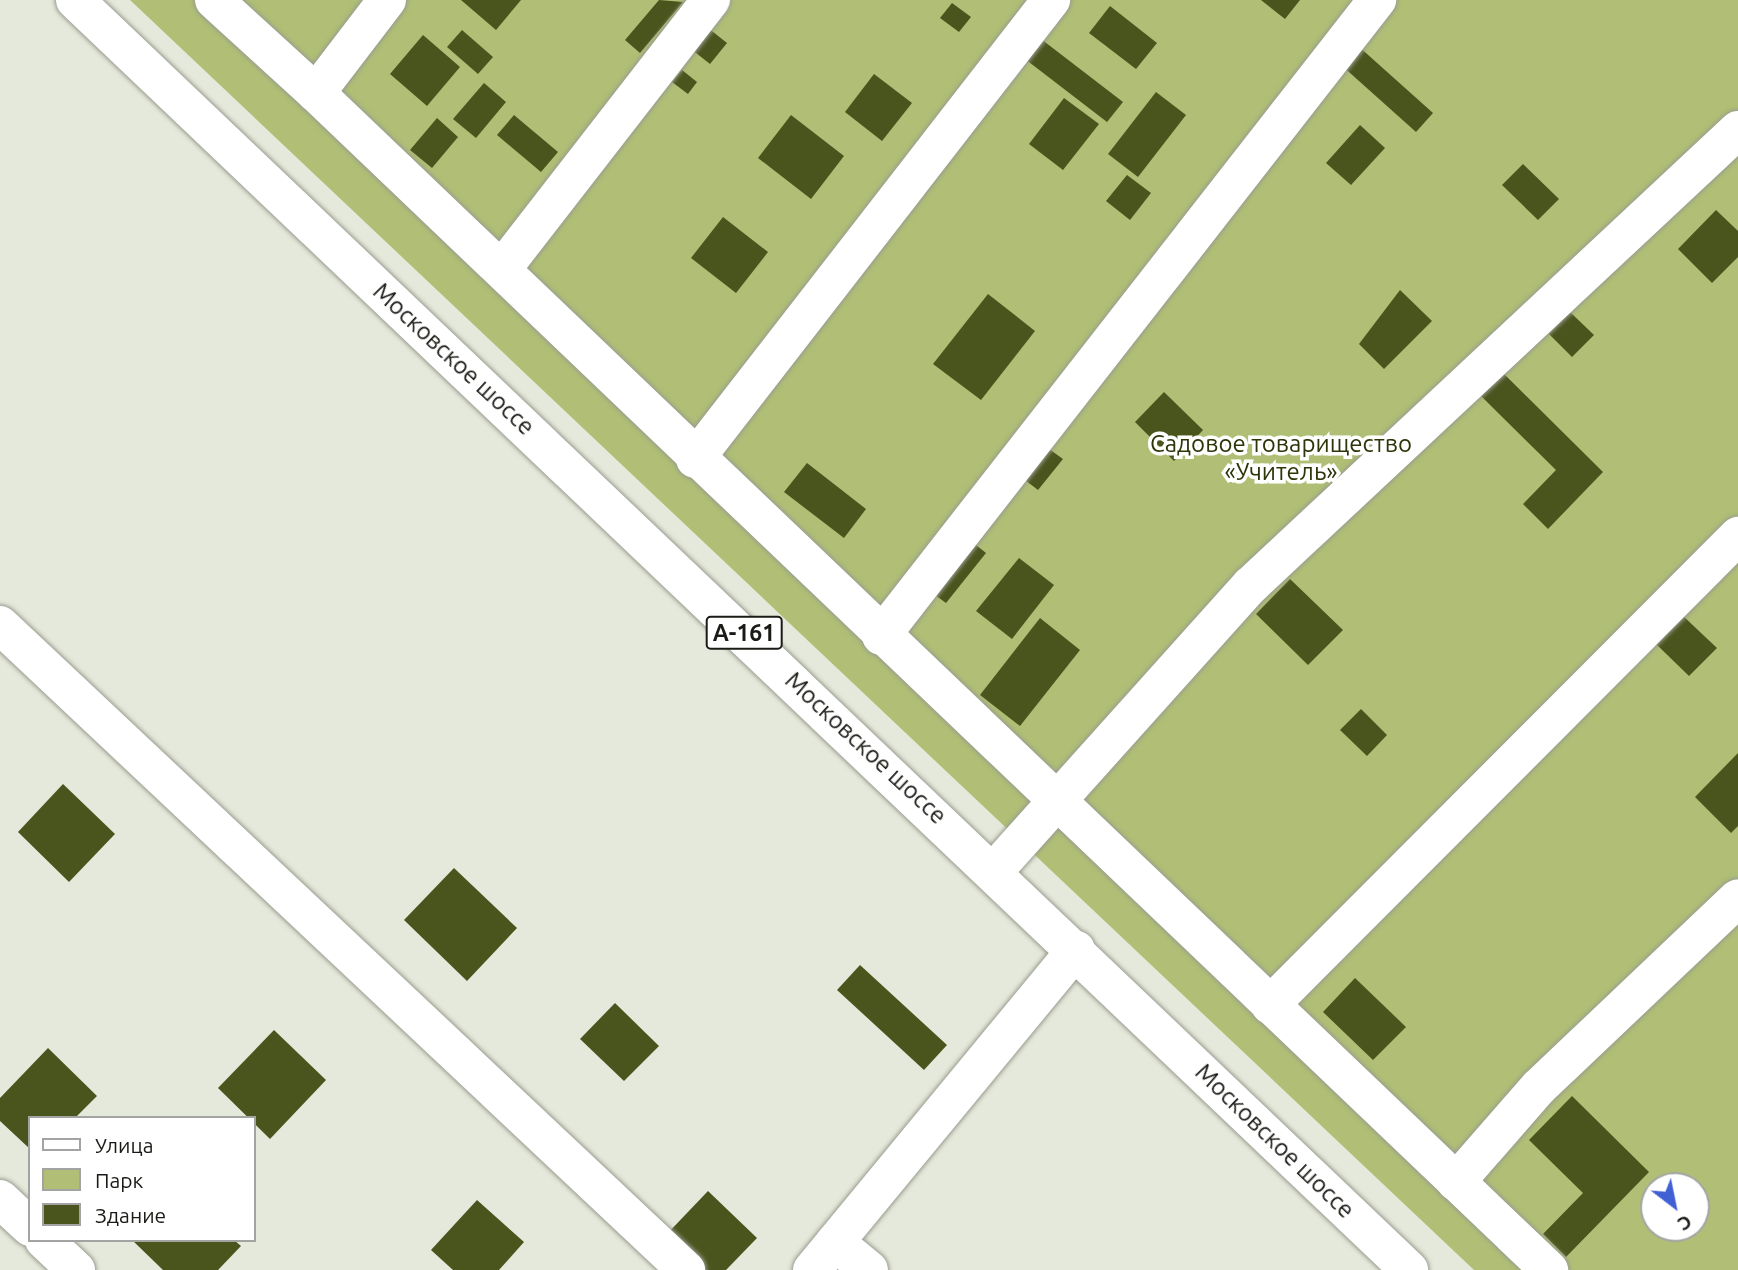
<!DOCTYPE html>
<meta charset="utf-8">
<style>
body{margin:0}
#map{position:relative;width:1738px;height:1270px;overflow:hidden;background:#e5e9db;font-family:Ubuntu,sans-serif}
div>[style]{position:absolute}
.green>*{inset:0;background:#b0bf75}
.building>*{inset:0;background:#4a541d}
.roads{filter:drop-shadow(0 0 2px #999c8f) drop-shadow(0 0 2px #999c8f)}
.minor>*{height:38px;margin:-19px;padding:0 19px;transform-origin:19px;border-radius:19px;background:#fff}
.highway>*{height:38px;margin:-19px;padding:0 19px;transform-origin:19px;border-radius:19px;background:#fff}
span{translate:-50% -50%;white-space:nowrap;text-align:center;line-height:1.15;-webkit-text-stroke:7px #fff;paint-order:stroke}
.shield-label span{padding:2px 5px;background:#fff;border:2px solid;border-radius:5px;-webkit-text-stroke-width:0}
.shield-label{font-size:23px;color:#1a1b16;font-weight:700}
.street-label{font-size:24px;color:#1a1b16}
.park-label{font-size:24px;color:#2e3509}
.legend{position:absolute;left:28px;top:1116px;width:228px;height:126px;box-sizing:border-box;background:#fff;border:2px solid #a3a4a2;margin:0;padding:9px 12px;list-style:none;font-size:21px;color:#1a1b16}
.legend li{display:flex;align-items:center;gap:14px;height:35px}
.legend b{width:35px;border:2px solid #a3a4a2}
.north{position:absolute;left:1640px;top:1172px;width:70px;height:70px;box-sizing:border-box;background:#fff;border:2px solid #a3a4a2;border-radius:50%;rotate:148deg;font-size:19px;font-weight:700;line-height:28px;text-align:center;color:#1a1b16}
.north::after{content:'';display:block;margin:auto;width:24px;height:32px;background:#4160d3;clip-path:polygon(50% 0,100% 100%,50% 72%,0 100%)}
</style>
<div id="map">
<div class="green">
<i style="clip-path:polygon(evenodd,130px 0,1738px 0,1738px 1270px,1474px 1270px,130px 0,1654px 1186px,1696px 1186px,1696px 1228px,1654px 1228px,1654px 1186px)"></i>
</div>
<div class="building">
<i style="clip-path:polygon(461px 0,521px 0,496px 30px)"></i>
<i style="clip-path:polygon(659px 0,683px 2px,640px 53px,625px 40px)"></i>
<i style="clip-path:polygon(1261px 0,1300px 0,1285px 19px)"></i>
<i style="clip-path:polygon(952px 3px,971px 17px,959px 32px,940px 18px)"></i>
<i style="clip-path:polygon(1110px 6px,1157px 43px,1136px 69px,1089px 33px)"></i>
<i style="clip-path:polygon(703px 24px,727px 43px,710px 64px,686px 45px)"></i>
<i style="clip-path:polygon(462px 30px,493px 57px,478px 74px,447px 47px)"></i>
<i style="clip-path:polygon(423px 35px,460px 67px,427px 106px,390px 74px)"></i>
<i style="clip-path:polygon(1041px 39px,1123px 102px,1107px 122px,1025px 59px)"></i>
<i style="clip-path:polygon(1357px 45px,1433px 113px,1416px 132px,1340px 64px)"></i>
<i style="clip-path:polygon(682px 70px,697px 82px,688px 94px,672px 82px)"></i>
<i style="clip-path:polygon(874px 74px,912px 103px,882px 141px,845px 112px)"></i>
<i style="clip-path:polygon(484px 83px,506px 102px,476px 138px,453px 119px)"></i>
<i style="clip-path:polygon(1156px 92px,1186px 115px,1138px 177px,1108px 154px)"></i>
<i style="clip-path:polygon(1064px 98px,1099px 124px,1063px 170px,1029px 144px)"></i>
<i style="clip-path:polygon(514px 115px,558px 152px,541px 172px,497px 135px)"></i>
<i style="clip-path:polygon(791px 115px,844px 156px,811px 199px,758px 158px)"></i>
<i style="clip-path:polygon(437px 118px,458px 137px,432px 168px,410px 150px)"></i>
<i style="clip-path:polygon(1360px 125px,1385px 148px,1351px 185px,1326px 163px)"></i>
<i style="clip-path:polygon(1523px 164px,1559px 199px,1538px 220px,1502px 185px)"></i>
<i style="clip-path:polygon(1127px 175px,1151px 193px,1130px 220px,1106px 201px)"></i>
<i style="clip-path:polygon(1716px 210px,1738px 231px,1738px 257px,1712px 283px,1678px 249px)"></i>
<i style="clip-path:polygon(723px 217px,768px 252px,736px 293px,691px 258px)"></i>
<i style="clip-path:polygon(1400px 290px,1432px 321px,1384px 369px,1359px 344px)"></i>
<i style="clip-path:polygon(988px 294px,1035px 331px,981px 400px,933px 364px)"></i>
<i style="clip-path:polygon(1570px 312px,1594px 335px,1572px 357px,1549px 334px)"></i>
<i style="clip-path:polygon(1502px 372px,1603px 472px,1548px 529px,1523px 504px,1556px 470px,1480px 395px)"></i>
<i style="clip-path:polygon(1164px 392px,1203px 430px,1174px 461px,1135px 422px)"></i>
<i style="clip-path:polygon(1049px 449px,1063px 459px,1038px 490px,1025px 480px)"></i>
<i style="clip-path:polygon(807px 463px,866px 509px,844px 538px,784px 492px)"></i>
<i style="clip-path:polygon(971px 541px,986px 553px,946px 603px,931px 592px)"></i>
<i style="clip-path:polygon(1019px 558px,1054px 585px,1012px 639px,976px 611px)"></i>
<i style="clip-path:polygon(1290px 579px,1343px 630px,1308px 665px,1256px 614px)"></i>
<i style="clip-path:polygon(1682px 615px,1717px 648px,1689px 676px,1655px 643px)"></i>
<i style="clip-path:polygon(1040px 618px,1080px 650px,1020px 726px,980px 695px)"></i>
<i style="clip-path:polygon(1361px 709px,1387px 735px,1367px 756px,1340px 730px)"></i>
<i style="clip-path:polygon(1738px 753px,1738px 826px,1731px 833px,1695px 797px)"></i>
<i style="clip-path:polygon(63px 784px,115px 834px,69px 882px,18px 832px)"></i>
<i style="clip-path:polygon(454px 868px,517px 928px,467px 981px,404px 920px)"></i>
<i style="clip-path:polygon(860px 965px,947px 1045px,924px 1070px,837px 990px)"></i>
<i style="clip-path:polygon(1355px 978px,1406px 1027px,1373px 1060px,1323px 1012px)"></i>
<i style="clip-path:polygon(615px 1003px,659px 1046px,624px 1081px,580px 1039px)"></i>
<i style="clip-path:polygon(274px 1030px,326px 1080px,270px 1139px,218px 1088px)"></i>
<i style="clip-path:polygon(48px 1048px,97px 1096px,75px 1118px,30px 1118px,30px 1149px,0 1121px,0 1098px)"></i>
<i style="clip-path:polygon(1572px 1096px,1649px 1172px,1566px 1257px,1543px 1234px,1583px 1193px,1529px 1140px)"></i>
<i style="clip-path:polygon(708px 1191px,757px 1238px,726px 1270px,703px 1270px,666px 1235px)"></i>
<i style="clip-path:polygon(477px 1200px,524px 1242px,499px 1270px,453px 1270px,431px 1250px)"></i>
<i style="clip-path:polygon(132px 1240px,234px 1240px,241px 1246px,218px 1270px,163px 1270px)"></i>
</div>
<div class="roads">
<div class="minor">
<i style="left:214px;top:0;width:138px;rotate:42.4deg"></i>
<i style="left:387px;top:0;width:117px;rotate:127.4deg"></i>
<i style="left:316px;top:93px;width:1705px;rotate:43.67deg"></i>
<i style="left:502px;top:269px;width:341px;rotate:-52.2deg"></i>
<i style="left:695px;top:459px;width:581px;rotate:-52.2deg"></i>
<i style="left:0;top:625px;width:942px;rotate:43.24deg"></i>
<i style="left:881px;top:636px;width:807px;rotate:-52.05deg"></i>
<i style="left:995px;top:870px;width:382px;rotate:-48.1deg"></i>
<i style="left:1250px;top:586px;width:668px;rotate:-43.06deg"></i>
<i style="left:1270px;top:1005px;width:663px;rotate:-45.06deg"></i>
<i style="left:1456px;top:1182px;width:126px;rotate:-48.9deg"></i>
<i style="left:1539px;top:1087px;width:274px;rotate:-43.5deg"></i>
<i style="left:0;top:1199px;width:41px;rotate:43deg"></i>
<i style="left:44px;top:1240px;width:44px;rotate:43.2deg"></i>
<i style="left:835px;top:1242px;width:44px;rotate:39.5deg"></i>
<i style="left:812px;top:1270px;width:415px;rotate:-50.5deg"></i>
</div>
<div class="highway">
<i style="left:75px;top:0;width:1842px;rotate:43.59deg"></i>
</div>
</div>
<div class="shield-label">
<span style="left:744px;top:633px">А-161</span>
</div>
<div class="street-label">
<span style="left:454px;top:359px;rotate:43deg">Московское шоссе</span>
<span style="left:866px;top:748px;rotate:43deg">Московское шоссе</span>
<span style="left:1275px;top:1141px;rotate:44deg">Московское шоссе</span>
</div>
<div class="park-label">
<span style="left:1281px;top:458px">Садовое товарищество<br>«Учитель»</span>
</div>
<ul class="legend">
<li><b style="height:9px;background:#fff"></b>Улица</li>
<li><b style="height:19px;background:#b0bf75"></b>Парк</li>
<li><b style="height:19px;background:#4a541d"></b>Здание</li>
</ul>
<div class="north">С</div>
</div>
